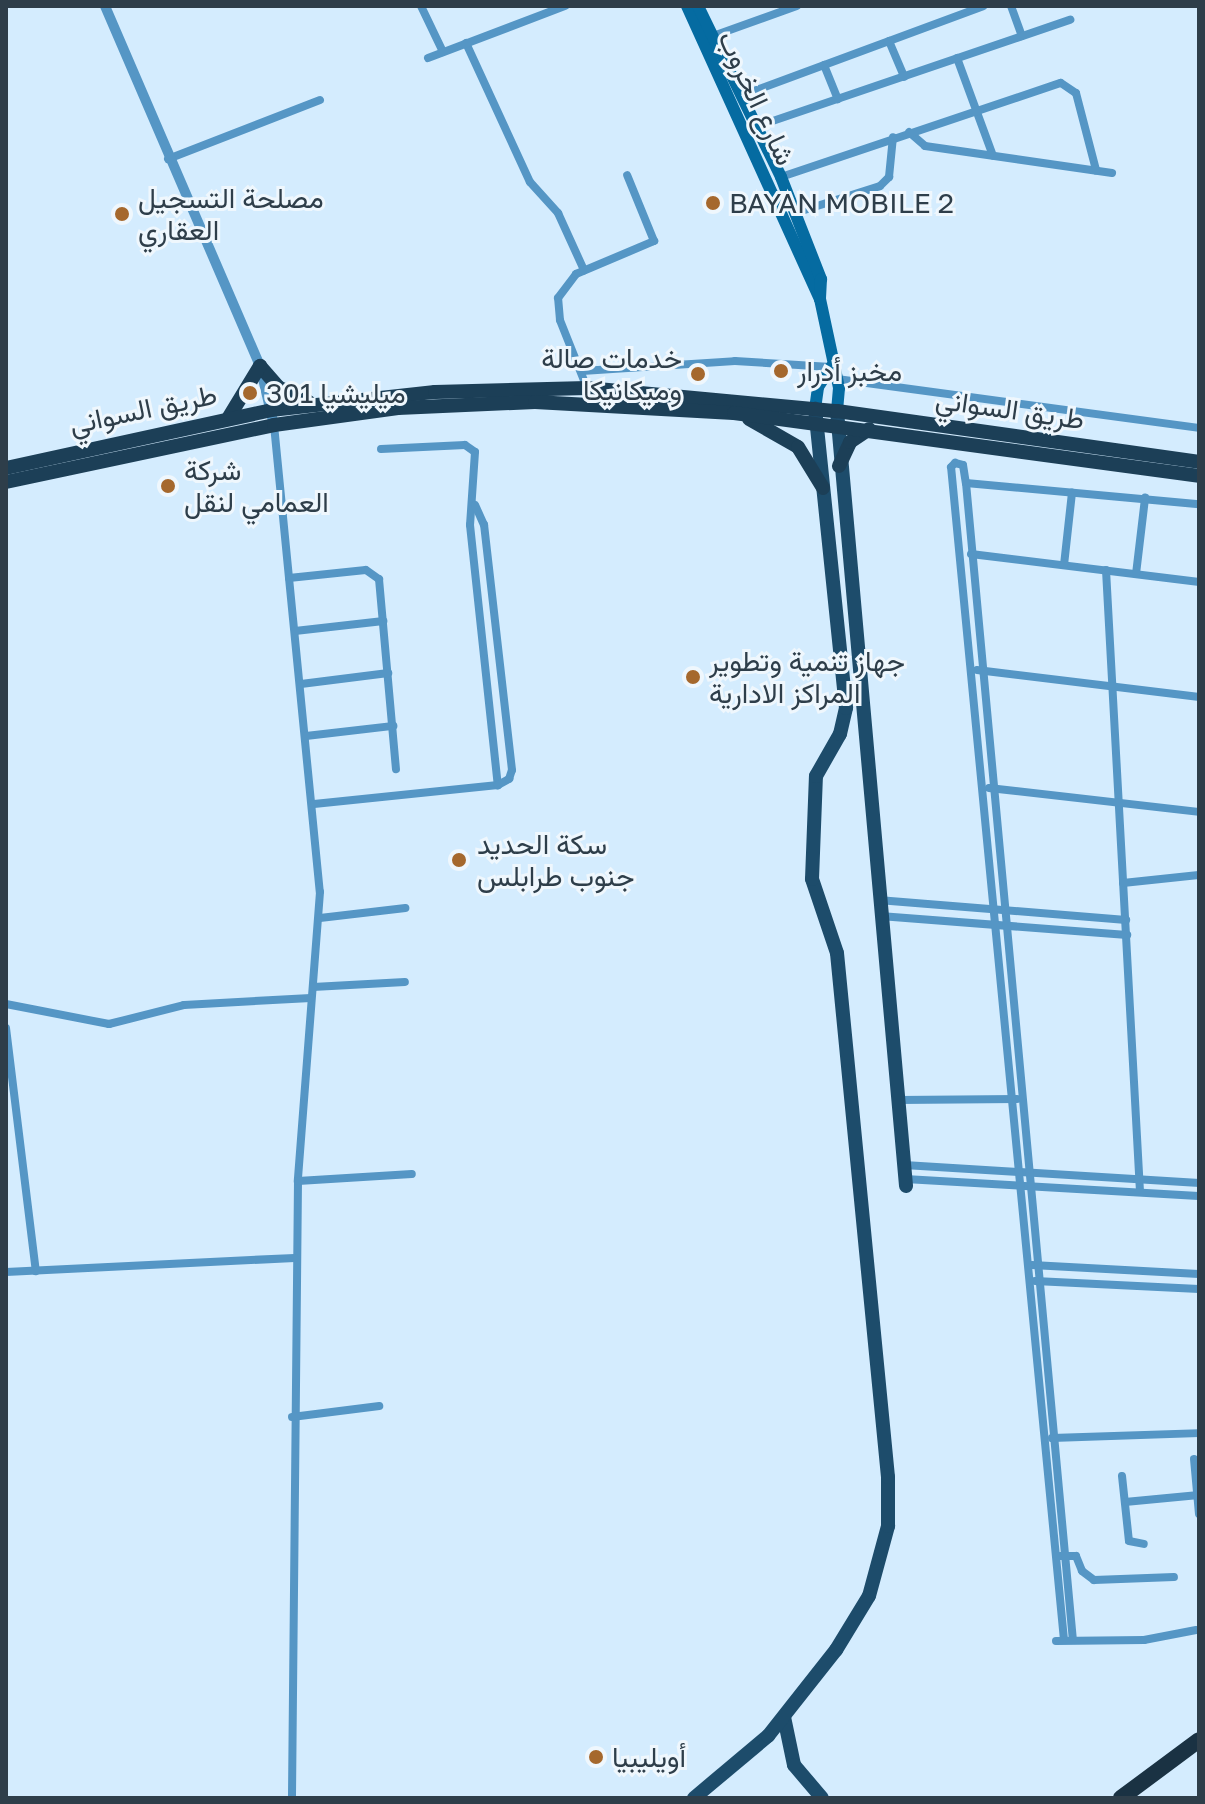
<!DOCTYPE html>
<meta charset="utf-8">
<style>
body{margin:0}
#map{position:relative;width:1205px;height:1804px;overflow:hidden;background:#d4ecfe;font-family:"Golos Text",Vazirmatn,sans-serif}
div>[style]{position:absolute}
.minor>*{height:8px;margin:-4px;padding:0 4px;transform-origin:4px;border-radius:4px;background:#5596c5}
.tertiary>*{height:10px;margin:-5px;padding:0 5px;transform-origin:5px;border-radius:5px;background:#5596c5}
.secondary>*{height:12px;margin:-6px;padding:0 6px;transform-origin:6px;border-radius:6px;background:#056ba1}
.primary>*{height:14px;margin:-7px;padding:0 7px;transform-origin:7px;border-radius:7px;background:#1d4c6b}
.trunk>*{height:14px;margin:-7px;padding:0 7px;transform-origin:7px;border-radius:7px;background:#1c3f57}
.motorway>*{height:16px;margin:-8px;padding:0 8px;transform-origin:8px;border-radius:8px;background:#1a3243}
.dots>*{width:22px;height:22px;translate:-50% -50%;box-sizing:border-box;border:4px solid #eff7fd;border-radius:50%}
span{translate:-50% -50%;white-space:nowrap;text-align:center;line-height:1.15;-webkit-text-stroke:6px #eff7fd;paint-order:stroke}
.street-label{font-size:28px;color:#2e3e4a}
.poi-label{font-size:28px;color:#2e3e4a}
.left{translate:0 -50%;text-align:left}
.right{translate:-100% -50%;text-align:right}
.frame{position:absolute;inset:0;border:8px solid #2e3e4a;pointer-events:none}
</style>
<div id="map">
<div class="minor">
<i style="left:421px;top:6px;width:51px;rotate:64.4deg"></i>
<i style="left:1011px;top:6px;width:32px;rotate:70deg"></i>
<i style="left:713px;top:36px;width:89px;rotate:-19.7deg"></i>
<i style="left:889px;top:41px;width:39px;rotate:67deg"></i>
<i style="left:466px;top:43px;width:153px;rotate:65.3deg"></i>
<i style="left:530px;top:182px;width:42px;rotate:47.9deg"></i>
<i style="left:558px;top:213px;width:63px;rotate:65.5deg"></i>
<i style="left:428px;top:58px;width:147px;rotate:-20.8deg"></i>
<i style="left:957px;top:58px;width:104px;rotate:69.8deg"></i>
<i style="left:824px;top:65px;width:37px;rotate:68deg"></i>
<i style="left:743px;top:95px;width:256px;rotate:-20.3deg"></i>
<i style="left:758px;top:126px;width:330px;rotate:-18.8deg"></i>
<i style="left:909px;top:132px;width:21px;rotate:41deg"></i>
<i style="left:925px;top:146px;width:189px;rotate:8.2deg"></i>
<i style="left:168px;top:159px;width:163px;rotate:-21.2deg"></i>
<i style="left:781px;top:177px;width:295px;rotate:-18.6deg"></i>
<i style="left:1061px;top:83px;width:18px;rotate:34deg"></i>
<i style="left:1076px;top:93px;width:80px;rotate:75.4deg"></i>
<i style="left:795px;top:213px;width:89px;rotate:-17.6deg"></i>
<i style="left:880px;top:186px;width:13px;rotate:-45deg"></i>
<i style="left:889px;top:177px;width:40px;rotate:-84.3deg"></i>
<i style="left:582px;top:371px;width:153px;rotate:-3.7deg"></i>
<i style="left:735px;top:361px;width:96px;rotate:3.6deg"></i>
<i style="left:837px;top:379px;width:365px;rotate:7.7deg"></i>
<i style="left:587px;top:388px;width:73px;rotate:-111.7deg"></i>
<i style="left:560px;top:320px;width:22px;rotate:-95deg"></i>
<i style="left:558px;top:298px;width:30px;rotate:-53deg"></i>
<i style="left:576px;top:274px;width:85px;rotate:-22.9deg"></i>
<i style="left:654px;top:241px;width:71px;rotate:-112.2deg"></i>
<i style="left:274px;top:425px;width:469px;rotate:84.4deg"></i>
<i style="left:320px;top:892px;width:290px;rotate:94.4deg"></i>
<i style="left:298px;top:1181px;width:617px;rotate:90.56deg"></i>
<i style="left:381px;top:449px;width:84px;rotate:-2.7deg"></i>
<i style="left:465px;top:445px;width:12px;rotate:35deg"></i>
<i style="left:475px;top:452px;width:73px;rotate:93.9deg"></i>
<i style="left:470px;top:525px;width:262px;rotate:83.9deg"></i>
<i style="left:966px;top:483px;width:234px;rotate:5.2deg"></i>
<i style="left:971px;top:554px;width:230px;rotate:7deg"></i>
<i style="left:1064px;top:565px;width:73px;rotate:-83.7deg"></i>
<i style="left:1106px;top:570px;width:623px;rotate:86.87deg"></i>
<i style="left:1136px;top:574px;width:77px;rotate:-83.2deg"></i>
<i style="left:289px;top:578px;width:77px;rotate:-5.9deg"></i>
<i style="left:366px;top:570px;width:16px;rotate:35deg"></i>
<i style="left:379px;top:579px;width:191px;rotate:84.9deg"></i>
<i style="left:295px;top:631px;width:89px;rotate:-6.5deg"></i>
<i style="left:977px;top:670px;width:224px;rotate:6.9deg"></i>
<i style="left:301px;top:684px;width:88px;rotate:-7.2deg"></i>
<i style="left:306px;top:736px;width:88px;rotate:-6.6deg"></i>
<i style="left:989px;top:788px;width:211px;rotate:6.5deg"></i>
<i style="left:314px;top:804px;width:185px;rotate:-5.9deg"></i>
<i style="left:498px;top:785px;width:13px;rotate:-29deg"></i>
<i style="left:509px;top:779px;width:9px;rotate:-72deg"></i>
<i style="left:512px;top:770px;width:247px;rotate:-96.5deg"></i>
<i style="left:484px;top:525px;width:22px;rotate:-114deg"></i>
<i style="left:1123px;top:883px;width:76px;rotate:-6deg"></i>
<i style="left:878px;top:900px;width:249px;rotate:4.6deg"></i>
<i style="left:880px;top:916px;width:248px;rotate:4.4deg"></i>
<i style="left:320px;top:918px;width:86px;rotate:-6.7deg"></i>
<i style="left:313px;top:987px;width:92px;rotate:-3.1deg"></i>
<i style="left:6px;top:1004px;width:105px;rotate:11deg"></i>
<i style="left:109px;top:1024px;width:77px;rotate:-14.2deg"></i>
<i style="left:184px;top:1005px;width:127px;rotate:-3.2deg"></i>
<i style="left:6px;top:1028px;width:245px;rotate:83deg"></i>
<i style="left:898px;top:1100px;width:119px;rotate:-0.5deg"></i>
<i style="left:904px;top:1165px;width:296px;rotate:3.5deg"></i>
<i style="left:905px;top:1179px;width:294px;rotate:3.3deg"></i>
<i style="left:298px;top:1181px;width:114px;rotate:-3.5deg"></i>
<i style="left:1032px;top:1265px;width:167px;rotate:3.1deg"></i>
<i style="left:6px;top:1272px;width:289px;rotate:-2.8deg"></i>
<i style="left:1035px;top:1281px;width:164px;rotate:2.8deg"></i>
<i style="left:292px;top:1417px;width:88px;rotate:-7.2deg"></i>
<i style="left:1052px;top:1438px;width:147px;rotate:-1.9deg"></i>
<i style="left:1194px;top:1459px;width:55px;rotate:84.8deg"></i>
<i style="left:1122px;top:1476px;width:65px;rotate:83.9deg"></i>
<i style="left:1129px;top:1541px;width:15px;rotate:11deg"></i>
<i style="left:1125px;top:1502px;width:74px;rotate:-5.4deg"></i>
<i style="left:1060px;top:1556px;width:16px"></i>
<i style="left:1076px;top:1556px;width:16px;rotate:68deg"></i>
<i style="left:1082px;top:1571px;width:15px;rotate:37deg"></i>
<i style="left:1094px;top:1580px;width:80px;rotate:-2.1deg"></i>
<i style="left:1064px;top:1640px;width:1178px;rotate:-95.5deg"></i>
<i style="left:951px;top:467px;width:6px;rotate:-45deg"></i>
<i style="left:955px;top:463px;width:8px;rotate:14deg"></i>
<i style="left:963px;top:465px;width:18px;rotate:81deg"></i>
<i style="left:966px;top:483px;width:1162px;rotate:84.72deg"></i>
<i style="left:1056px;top:1641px;width:88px;rotate:-0.7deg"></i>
<i style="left:1144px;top:1640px;width:53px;rotate:-10.9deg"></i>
</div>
<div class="tertiary">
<i style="left:105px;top:6px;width:392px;rotate:66.7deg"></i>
<i style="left:260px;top:366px;width:61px;rotate:76.7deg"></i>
</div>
<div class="secondary">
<i style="left:687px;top:6px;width:322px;rotate:65.6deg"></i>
<i style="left:820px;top:299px;width:91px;rotate:77.9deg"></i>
<i style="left:839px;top:388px;width:23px;rotate:95deg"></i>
<i style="left:698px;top:6px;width:190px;rotate:64.1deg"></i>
<i style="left:781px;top:177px;width:110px;rotate:68.6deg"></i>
<i style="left:821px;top:279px;width:20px;rotate:93deg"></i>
<i style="left:815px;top:409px;width:22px;rotate:-82deg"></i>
<i style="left:818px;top:387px;width:24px;rotate:-57deg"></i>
</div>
<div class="primary">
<i style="left:837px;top:411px;width:778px;rotate:84.91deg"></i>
<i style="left:784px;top:1717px;width:49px;rotate:78.2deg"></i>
<i style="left:794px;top:1765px;width:43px;rotate:49.7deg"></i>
<i style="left:694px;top:1798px;width:97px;rotate:-40deg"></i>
<i style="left:768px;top:1736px;width:110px;rotate:-51.7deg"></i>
<i style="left:836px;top:1650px;width:63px;rotate:-58.6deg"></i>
<i style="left:869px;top:1596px;width:73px;rotate:-74.8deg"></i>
<i style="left:888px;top:1526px;width:49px;rotate:-90deg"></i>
<i style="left:888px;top:1477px;width:526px;rotate:-95.56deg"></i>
<i style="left:837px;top:953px;width:78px;rotate:-108.7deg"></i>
<i style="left:812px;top:879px;width:103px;rotate:-87.8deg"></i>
<i style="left:816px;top:776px;width:48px;rotate:-60.3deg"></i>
<i style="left:840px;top:734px;width:27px;rotate:-77deg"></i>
<i style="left:846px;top:708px;width:301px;rotate:-95.9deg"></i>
</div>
<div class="trunk">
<i style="left:260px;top:366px;width:28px;rotate:49deg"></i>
<i style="left:278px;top:387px;width:34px;rotate:26deg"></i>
<i style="left:229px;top:417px;width:60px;rotate:-58.7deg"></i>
<i style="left:749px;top:419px;width:56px;rotate:29.7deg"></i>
<i style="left:798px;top:447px;width:48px;rotate:58.6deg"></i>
<i style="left:839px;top:466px;width:26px;rotate:-65deg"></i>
<i style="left:850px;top:442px;width:23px;rotate:-34deg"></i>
<i style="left:6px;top:468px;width:271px;rotate:-12.3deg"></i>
<i style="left:271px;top:410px;width:165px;rotate:-6.3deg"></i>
<i style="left:435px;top:392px;width:152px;rotate:-1.5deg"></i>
<i style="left:587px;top:388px;width:251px;rotate:5.3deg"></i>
<i style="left:837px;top:411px;width:366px;rotate:8deg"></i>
<i style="left:6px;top:482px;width:274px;rotate:-12deg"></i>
<i style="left:274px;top:425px;width:125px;rotate:-7.8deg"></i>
<i style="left:398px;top:408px;width:137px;rotate:-2.5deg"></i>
<i style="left:535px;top:402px;width:199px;rotate:3.2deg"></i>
<i style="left:734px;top:413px;width:469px;rotate:7.7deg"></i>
</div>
<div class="motorway">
<i style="left:1121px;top:1798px;width:97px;rotate:-36.6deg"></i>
</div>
<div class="dots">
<i style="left:713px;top:203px;background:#a5682d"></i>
<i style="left:122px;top:214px;background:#a5682d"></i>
<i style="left:781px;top:371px;background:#a5682d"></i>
<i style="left:698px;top:374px;background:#a5682d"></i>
<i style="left:250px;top:393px;background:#a5682d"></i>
<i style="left:168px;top:486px;background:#a5682d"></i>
<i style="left:693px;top:677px;background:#a5682d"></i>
<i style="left:459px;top:860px;background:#a5682d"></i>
<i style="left:596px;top:1757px;background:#a5682d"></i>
</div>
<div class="street-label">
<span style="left:757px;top:98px;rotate:65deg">شارع الخروب</span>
<span style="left:143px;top:409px;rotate:-12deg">طريق السواني</span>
<span style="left:1010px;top:409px;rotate:8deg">طريق السواني</span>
</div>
<div class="poi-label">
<span class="left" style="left:138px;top:214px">مصلحة التسجيل<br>العقاري</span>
<span class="left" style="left:729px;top:203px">BAYAN MOBILE 2</span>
<span class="right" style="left:682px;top:374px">خدمات صالة<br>وميكانيكا</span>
<span class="left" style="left:797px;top:371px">مخبز أدرار</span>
<span class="left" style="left:266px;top:393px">ميليشيا 301</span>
<span class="left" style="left:184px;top:486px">شركة<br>العمامي لنقل</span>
<span class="left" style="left:709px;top:677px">جهاز تنمية وتطوير<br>المراكز الادارية</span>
<span class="left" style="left:477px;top:860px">سكة الحديد<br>جنوب طرابلس</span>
<span class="left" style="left:612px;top:1757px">أويليبيا</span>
</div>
<div class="frame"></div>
</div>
